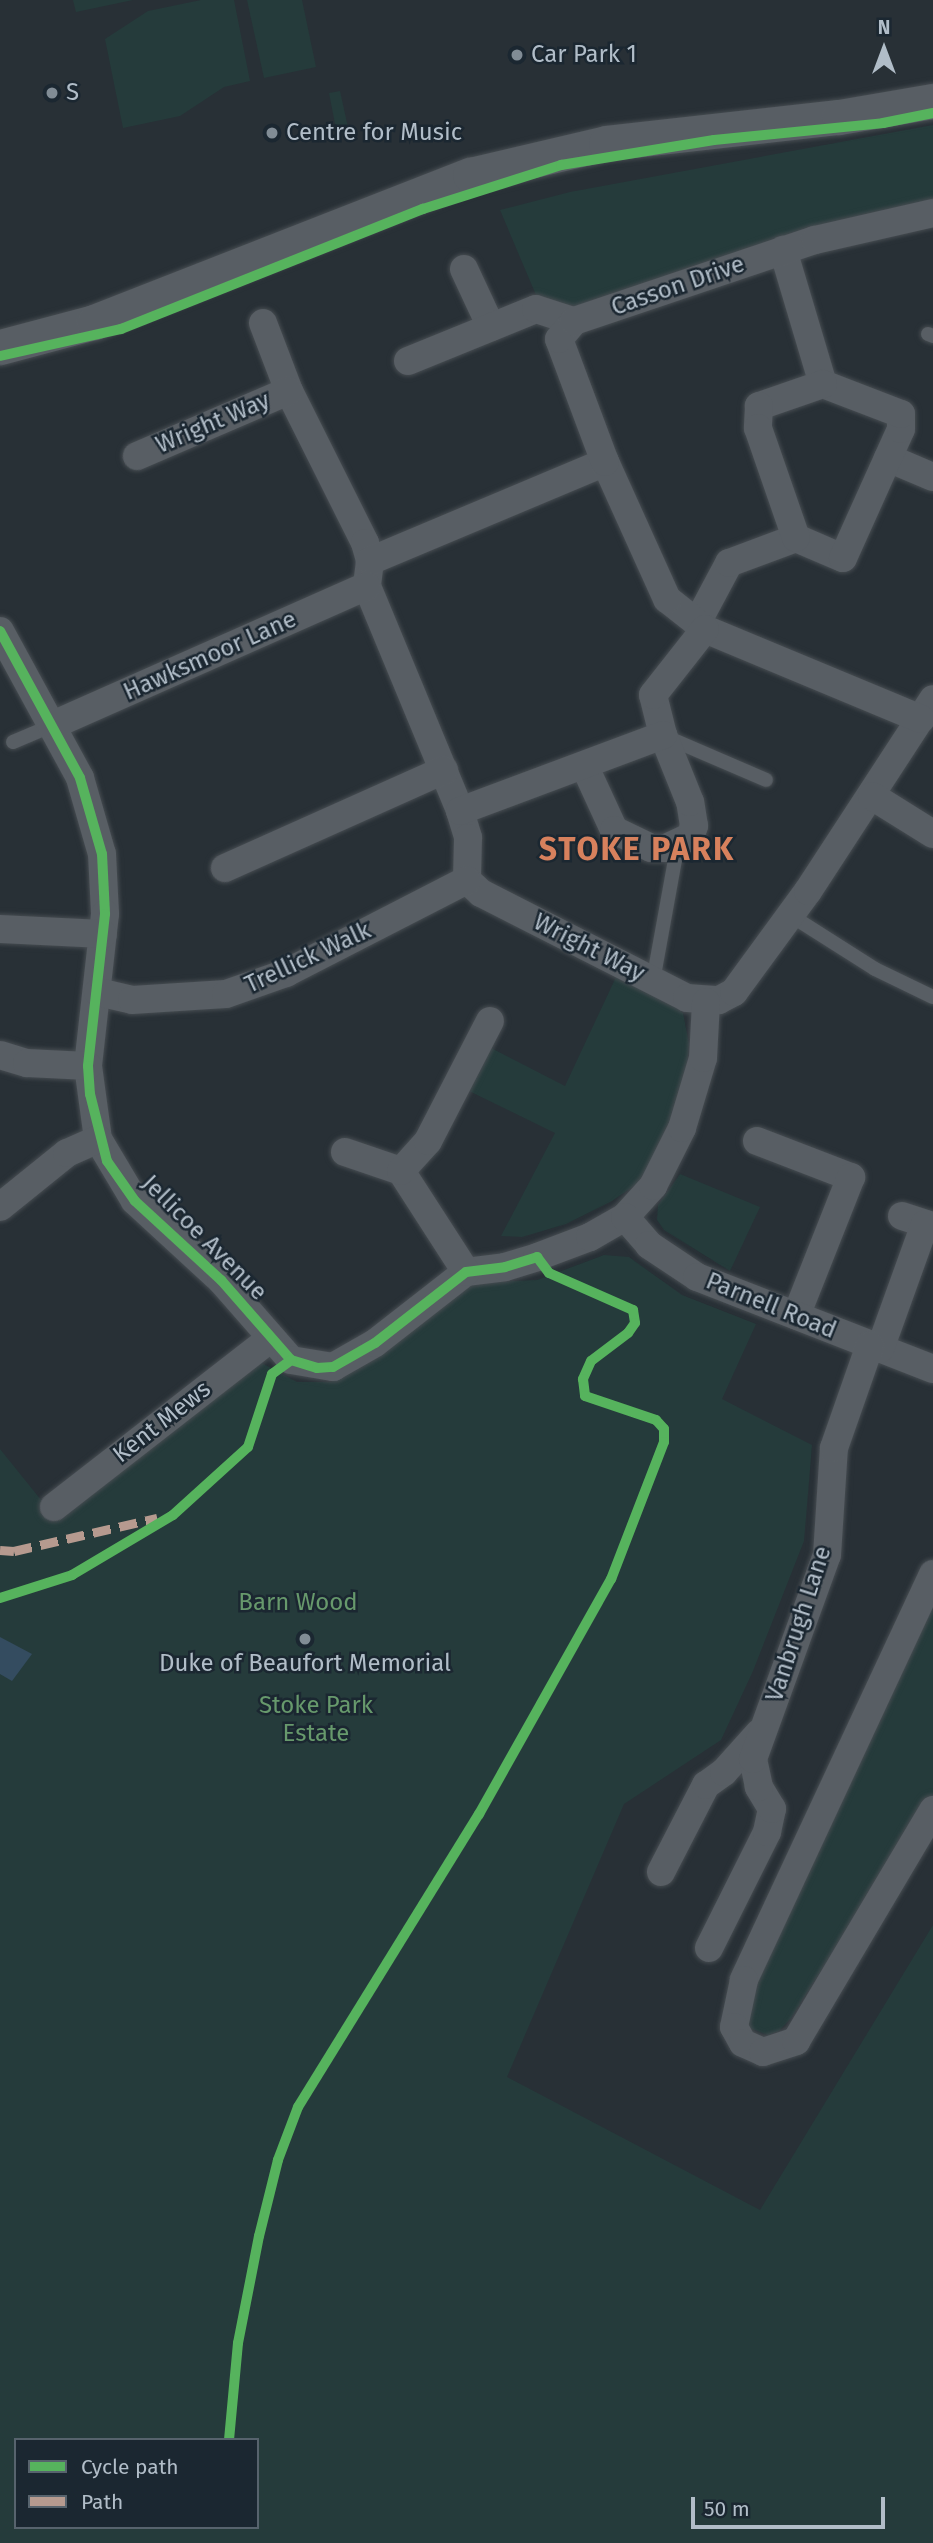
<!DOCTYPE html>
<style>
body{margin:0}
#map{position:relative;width:933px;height:2543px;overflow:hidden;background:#283036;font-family:"Fira Sans",sans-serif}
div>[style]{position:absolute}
.green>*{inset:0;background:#253b3b}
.water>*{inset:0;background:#344c60}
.roads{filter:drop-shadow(0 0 2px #464c51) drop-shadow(0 0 2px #464c51)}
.service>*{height:14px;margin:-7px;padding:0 7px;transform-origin:7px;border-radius:7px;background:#585e64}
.minor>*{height:28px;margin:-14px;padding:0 14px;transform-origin:14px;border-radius:14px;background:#585e64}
.tertiary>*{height:35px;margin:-17.5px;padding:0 17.5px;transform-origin:17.5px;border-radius:17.5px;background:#585e64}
.quiet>*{height:9px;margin-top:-4.5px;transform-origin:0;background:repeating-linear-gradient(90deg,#b69a8f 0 18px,transparent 0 27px)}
.cycleway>*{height:10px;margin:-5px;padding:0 5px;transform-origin:5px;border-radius:5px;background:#56b35d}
.dots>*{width:19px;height:19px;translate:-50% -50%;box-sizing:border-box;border:4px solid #1b2731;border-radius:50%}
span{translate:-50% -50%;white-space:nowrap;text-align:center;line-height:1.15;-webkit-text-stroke:5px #1b2731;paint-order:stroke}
.poi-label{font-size:24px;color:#b1bdc8}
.left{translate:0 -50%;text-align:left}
.street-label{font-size:24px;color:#b1bdc8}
.park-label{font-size:24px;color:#67996c}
.district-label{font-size:32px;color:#d7815d;font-weight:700;letter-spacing:2px}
.legend{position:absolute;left:14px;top:2438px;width:245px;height:91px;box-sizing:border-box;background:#1b2731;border:2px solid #57636d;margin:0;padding:9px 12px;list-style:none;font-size:21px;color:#b1bdc8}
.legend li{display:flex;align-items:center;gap:14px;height:35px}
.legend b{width:35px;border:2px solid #57636d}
.north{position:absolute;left:849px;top:14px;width:70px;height:70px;-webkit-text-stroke:5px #1b2731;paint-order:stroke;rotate:0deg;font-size:19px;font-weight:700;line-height:28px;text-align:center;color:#b1bdc8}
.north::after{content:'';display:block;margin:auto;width:24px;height:32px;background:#b1bdc8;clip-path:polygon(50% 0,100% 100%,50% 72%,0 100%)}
.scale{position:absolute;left:691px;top:2497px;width:194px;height:32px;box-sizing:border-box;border:4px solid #b1bdc8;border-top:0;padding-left:9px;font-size:21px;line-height:24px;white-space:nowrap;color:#b1bdc8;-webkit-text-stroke:5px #1b2731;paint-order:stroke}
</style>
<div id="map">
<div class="green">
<i style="clip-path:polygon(73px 0,133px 0,76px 12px)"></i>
<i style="clip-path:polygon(201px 0,234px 0,250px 81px,224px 87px,180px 116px,123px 128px,105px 39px,148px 11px)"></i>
<i style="clip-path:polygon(247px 0,302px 0,316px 67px,264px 78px)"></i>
<i style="clip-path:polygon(340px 91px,349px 132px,337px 134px,329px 93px)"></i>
<i style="clip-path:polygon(933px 125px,933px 199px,831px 224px,573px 311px,536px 295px,500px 210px,570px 192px)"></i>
<i style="clip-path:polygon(617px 975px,675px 1003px,683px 1013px,689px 1044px,686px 1079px,668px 1142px,644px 1179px,612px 1201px,566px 1224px,522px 1237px,501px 1236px,555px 1133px,469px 1091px,491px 1048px,565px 1086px)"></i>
<i style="clip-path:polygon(680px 1174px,760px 1207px,730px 1271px,664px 1230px,657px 1220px,658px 1205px)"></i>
<i style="clip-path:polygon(evenodd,604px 1255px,629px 1257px,682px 1295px,756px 1324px,722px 1399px,812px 1445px,804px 1541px,753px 1671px,721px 1740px,624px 1804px,507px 2077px,760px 2210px,933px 1925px,933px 2543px,0 2543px,0 1449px,58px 1521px,260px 1362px,297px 1382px,331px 1382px,442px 1298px,472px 1283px,537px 1280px,604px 1255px,16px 2440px,257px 2440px,257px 2527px,16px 2527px,16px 2440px)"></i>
<i style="clip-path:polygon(933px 1606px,933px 1794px,791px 2018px,779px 2031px,768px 2035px,750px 2028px,745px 2010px,752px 1993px)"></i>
</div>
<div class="water">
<i style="clip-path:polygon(0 1637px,32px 1654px,12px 1681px,0 1674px)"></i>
</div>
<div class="roads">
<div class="service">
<i style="left:928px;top:334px;width:5px;rotate:22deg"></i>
<i style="left:664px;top:736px;width:111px;rotate:23.3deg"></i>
<i style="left:13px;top:742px;width:43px;rotate:-23deg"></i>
<i style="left:790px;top:915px;width:101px;rotate:32.4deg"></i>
<i style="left:875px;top:969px;width:64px;rotate:25.8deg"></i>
<i style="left:653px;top:981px;width:139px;rotate:-79.7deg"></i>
</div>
<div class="minor">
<i style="left:783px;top:250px;width:140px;rotate:73.4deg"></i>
<i style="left:464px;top:269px;width:64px;rotate:65deg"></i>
<i style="left:263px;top:323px;width:73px;rotate:69.1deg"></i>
<i style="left:289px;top:391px;width:170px;rotate:63.4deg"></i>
<i style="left:365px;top:543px;width:19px;rotate:74deg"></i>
<i style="left:370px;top:561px;width:25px;rotate:97deg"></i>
<i style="left:367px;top:586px;width:243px;rotate:67.5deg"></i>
<i style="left:460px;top:811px;width:28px;rotate:73deg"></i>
<i style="left:468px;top:838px;width:42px;rotate:91.4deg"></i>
<i style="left:467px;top:880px;width:19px;rotate:43deg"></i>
<i style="left:481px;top:893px;width:231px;rotate:27deg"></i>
<i style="left:687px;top:998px;width:32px;rotate:4deg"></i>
<i style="left:719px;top:1000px;width:17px;rotate:-28deg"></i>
<i style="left:734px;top:992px;width:125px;rotate:-53.8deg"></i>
<i style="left:808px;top:891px;width:229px;rotate:-56.9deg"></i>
<i style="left:408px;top:361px;width:138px;rotate:-22.1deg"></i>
<i style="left:536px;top:309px;width:40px;rotate:18deg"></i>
<i style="left:137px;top:456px;width:165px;rotate:-23.2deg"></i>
<i style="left:888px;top:458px;width:49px;rotate:22.9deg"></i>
<i style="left:370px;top:561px;width:255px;rotate:-22.8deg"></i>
<i style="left:697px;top:623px;width:68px;rotate:-61.9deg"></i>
<i style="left:729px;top:563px;width:72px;rotate:-20.5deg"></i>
<i style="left:796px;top:538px;width:51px;rotate:23.1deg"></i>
<i style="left:843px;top:558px;width:141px;rotate:-65.8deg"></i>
<i style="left:901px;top:429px;width:15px;rotate:-90deg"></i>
<i style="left:901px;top:414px;width:84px;rotate:-159deg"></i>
<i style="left:823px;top:384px;width:68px;rotate:161deg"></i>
<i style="left:759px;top:406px;width:22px;rotate:93deg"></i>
<i style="left:758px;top:428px;width:116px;rotate:70.9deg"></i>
<i style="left:0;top:631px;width:167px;rotate:61.4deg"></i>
<i style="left:80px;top:778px;width:79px;rotate:73.9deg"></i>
<i style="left:102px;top:854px;width:60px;rotate:87.1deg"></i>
<i style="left:105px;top:914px;width:153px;rotate:96.4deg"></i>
<i style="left:88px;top:1066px;width:74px;rotate:82.2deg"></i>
<i style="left:98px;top:1139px;width:72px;rotate:59.2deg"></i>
<i style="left:135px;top:1201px;width:117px;rotate:42.6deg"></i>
<i style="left:221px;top:1280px;width:106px;rotate:48.8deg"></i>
<i style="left:291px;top:1360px;width:43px;rotate:9.5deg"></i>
<i style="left:333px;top:1367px;width:48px;rotate:-29.7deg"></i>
<i style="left:375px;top:1343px;width:115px;rotate:-38deg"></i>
<i style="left:466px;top:1272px;width:39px;rotate:-7deg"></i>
<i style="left:505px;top:1267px;width:34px;rotate:-17deg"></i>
<i style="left:537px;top:1257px;width:57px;rotate:-20.7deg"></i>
<i style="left:590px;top:1237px;width:40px;rotate:-29.7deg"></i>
<i style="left:625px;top:1217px;width:42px;rotate:-47.9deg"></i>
<i style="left:653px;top:1186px;width:65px;rotate:-63.4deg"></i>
<i style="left:682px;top:1128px;width:73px;rotate:-73.3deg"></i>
<i style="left:703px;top:1058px;width:56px;rotate:-86.9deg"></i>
<i style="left:921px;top:719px;width:234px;rotate:-157.4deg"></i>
<i style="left:705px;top:629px;width:48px;rotate:-141.7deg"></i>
<i style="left:667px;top:599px;width:150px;rotate:-114.3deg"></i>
<i style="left:605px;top:462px;width:131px;rotate:-110.5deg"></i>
<i style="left:559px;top:339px;width:23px;rotate:-50deg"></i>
<i style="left:574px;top:321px;width:254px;rotate:-18.6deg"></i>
<i style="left:815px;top:240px;width:121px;rotate:-12.9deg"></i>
<i style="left:53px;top:725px;width:343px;rotate:-23.9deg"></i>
<i style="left:585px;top:767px;width:69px;rotate:65.3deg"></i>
<i style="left:614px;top:830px;width:41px;rotate:25.9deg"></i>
<i style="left:651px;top:848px;width:15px"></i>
<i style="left:666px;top:848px;width:26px;rotate:-25deg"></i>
<i style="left:690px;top:837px;width:12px;rotate:-70deg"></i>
<i style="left:694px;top:826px;width:24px;rotate:-99deg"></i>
<i style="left:690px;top:802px;width:72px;rotate:-111.9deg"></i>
<i style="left:663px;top:735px;width:41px;rotate:-104deg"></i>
<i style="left:653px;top:695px;width:84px;rotate:-51.8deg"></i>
<i style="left:872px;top:796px;width:72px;rotate:31.9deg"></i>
<i style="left:460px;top:811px;width:217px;rotate:-20.5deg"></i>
<i style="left:225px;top:868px;width:240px;rotate:-24.1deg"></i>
<i style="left:0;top:929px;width:103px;rotate:2.8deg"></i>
<i style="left:98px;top:992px;width:35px;rotate:13deg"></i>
<i style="left:132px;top:1000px;width:94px;rotate:-3.7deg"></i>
<i style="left:226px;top:994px;width:64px;rotate:-19.3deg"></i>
<i style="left:286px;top:973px;width:203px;rotate:-27.2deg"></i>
<i style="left:0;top:1055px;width:28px;rotate:17deg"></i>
<i style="left:27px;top:1063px;width:61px;rotate:2.8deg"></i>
<i style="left:757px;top:1141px;width:101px;rotate:21deg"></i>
<i style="left:851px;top:1177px;width:149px;rotate:111.6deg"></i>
<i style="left:345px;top:1152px;width:59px;rotate:18.7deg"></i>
<i style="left:401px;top:1171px;width:120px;rotate:57.2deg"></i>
<i style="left:401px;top:1171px;width:40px;rotate:-48deg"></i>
<i style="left:428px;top:1141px;width:135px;rotate:-62.7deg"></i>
<i style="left:0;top:1207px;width:86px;rotate:-38.9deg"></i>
<i style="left:67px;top:1153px;width:34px;rotate:-24deg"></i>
<i style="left:902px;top:1216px;width:33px;rotate:18deg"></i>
<i style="left:625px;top:1217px;width:37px;rotate:49deg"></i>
<i style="left:649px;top:1245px;width:58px;rotate:33.7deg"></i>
<i style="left:697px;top:1277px;width:253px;rotate:21.3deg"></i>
<i style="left:880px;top:1349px;width:133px;rotate:-70.2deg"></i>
<i style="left:54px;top:1507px;width:275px;rotate:-37.9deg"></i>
<i style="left:933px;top:1574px;width:448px;rotate:115deg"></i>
<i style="left:744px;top:1980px;width:48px;rotate:102deg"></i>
<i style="left:734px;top:2027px;width:18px;rotate:61deg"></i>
<i style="left:743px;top:2043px;width:22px;rotate:24deg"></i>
<i style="left:763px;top:2052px;width:35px;rotate:-18deg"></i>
<i style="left:796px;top:2041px;width:269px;rotate:-59.3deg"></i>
<i style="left:661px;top:1872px;width:98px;rotate:-62.7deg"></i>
<i style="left:706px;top:1785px;width:22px;rotate:-36deg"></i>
<i style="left:724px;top:1772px;width:52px;rotate:-48.1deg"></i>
<i style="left:709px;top:1948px;width:130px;rotate:-63.4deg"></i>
<i style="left:767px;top:1832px;width:24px;rotate:-78deg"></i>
<i style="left:772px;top:1809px;width:26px;rotate:-121deg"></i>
<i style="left:759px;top:1787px;width:29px;rotate:-102deg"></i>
<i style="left:753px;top:1759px;width:217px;rotate:-70.1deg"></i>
<i style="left:827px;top:1555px;width:107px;rotate:-86.3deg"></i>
<i style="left:834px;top:1448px;width:109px;rotate:-70.7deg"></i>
</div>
<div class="tertiary">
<i style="left:0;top:347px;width:97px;rotate:-14.9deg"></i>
<i style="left:94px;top:322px;width:404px;rotate:-21.4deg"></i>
<i style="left:470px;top:175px;width:140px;rotate:-13.2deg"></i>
<i style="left:606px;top:143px;width:234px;rotate:-6.4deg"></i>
<i style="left:839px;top:117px;width:95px;rotate:-9.7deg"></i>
</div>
</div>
<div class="quiet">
<i style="left:0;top:1550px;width:14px;rotate:4deg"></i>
<i style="left:14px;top:1551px;width:147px;rotate:-13deg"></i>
</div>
<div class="cycleway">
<i style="left:0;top:356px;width:124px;rotate:-12.6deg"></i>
<i style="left:121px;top:329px;width:325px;rotate:-21.7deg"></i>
<i style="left:423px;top:209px;width:145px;rotate:-17.7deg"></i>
<i style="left:561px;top:165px;width:155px;rotate:-9.3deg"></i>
<i style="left:714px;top:140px;width:170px;rotate:-5.7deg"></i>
<i style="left:883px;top:123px;width:51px;rotate:-11.3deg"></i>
<i style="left:0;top:631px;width:167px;rotate:61.4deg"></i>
<i style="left:80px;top:778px;width:79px;rotate:73.9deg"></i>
<i style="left:102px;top:854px;width:60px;rotate:87.1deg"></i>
<i style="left:105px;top:914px;width:153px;rotate:96.4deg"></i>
<i style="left:88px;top:1066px;width:28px;rotate:86deg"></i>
<i style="left:90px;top:1094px;width:69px;rotate:75.8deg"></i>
<i style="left:107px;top:1161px;width:49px;rotate:55deg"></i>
<i style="left:135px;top:1201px;width:117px;rotate:42.6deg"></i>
<i style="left:221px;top:1280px;width:106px;rotate:48.8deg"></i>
<i style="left:291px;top:1360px;width:27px;rotate:17deg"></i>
<i style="left:317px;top:1368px;width:16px;rotate:-4deg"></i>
<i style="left:333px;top:1367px;width:48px;rotate:-29.7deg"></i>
<i style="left:375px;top:1343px;width:115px;rotate:-38deg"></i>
<i style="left:466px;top:1272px;width:39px;rotate:-7deg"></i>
<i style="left:505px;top:1267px;width:34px;rotate:-17deg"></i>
<i style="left:537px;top:1257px;width:20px;rotate:53deg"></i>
<i style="left:549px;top:1273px;width:92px;rotate:23.8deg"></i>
<i style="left:633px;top:1310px;width:13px;rotate:81deg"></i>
<i style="left:635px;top:1323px;width:12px;rotate:125deg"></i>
<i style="left:628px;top:1333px;width:46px;rotate:142.9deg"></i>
<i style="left:591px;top:1361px;width:20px;rotate:114deg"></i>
<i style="left:583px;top:1379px;width:17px;rotate:83deg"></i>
<i style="left:585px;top:1396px;width:75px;rotate:18.7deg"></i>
<i style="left:656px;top:1420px;width:12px;rotate:48deg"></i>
<i style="left:664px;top:1429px;width:13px;rotate:90deg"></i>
<i style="left:664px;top:1442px;width:147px;rotate:111.1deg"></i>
<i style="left:611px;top:1579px;width:270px;rotate:119.3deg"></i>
<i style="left:479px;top:1814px;width:344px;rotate:121.7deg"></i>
<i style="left:298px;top:2107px;width:57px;rotate:110.7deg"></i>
<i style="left:278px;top:2160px;width:78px;rotate:104deg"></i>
<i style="left:259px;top:2236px;width:109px;rotate:101.1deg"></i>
<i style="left:238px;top:2343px;width:97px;rotate:95.3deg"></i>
<i style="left:0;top:1598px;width:76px;rotate:-17.7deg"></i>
<i style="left:72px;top:1575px;width:117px;rotate:-30.7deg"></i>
<i style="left:173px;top:1515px;width:101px;rotate:-42.2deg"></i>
<i style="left:248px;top:1447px;width:77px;rotate:-71.8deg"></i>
<i style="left:272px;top:1374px;width:24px;rotate:-36deg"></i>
</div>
<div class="dots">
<i style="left:517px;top:55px;background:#818c95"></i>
<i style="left:52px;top:93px;background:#818c95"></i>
<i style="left:272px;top:133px;background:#818c95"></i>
<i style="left:305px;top:1639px;background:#818c95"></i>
</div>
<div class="poi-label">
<span class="left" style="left:531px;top:55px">Car Park 1</span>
<span class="left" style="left:66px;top:93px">S</span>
<span class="left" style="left:286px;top:133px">Centre for Music</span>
<span style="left:305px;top:1664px">Duke of Beaufort Memorial</span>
</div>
<div class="street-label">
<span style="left:678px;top:286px;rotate:-19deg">Casson Drive</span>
<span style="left:213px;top:423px;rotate:-23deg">Wright Way</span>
<span style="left:210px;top:656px;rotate:-24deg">Hawksmoor Lane</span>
<span style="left:589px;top:948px;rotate:27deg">Wright Way</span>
<span style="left:308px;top:958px;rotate:-25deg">Trellick Walk</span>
<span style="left:204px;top:1238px;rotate:45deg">Jellicoe Avenue</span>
<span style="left:771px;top:1306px;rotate:22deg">Parnell Road</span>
<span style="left:162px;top:1422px;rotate:-38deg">Kent Mews</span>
<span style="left:799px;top:1624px;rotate:-72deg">Vanbrugh Lane</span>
</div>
<div class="park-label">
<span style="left:298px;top:1603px">Barn Wood</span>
<span style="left:316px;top:1720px">Stoke Park<br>Estate</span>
</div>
<div class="district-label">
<span style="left:637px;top:849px">STOKE PARK</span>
</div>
<ul class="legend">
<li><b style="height:9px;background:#56b35d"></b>Cycle path</li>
<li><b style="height:9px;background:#b69a8f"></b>Path</li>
</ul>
<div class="north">N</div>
<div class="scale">50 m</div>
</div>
